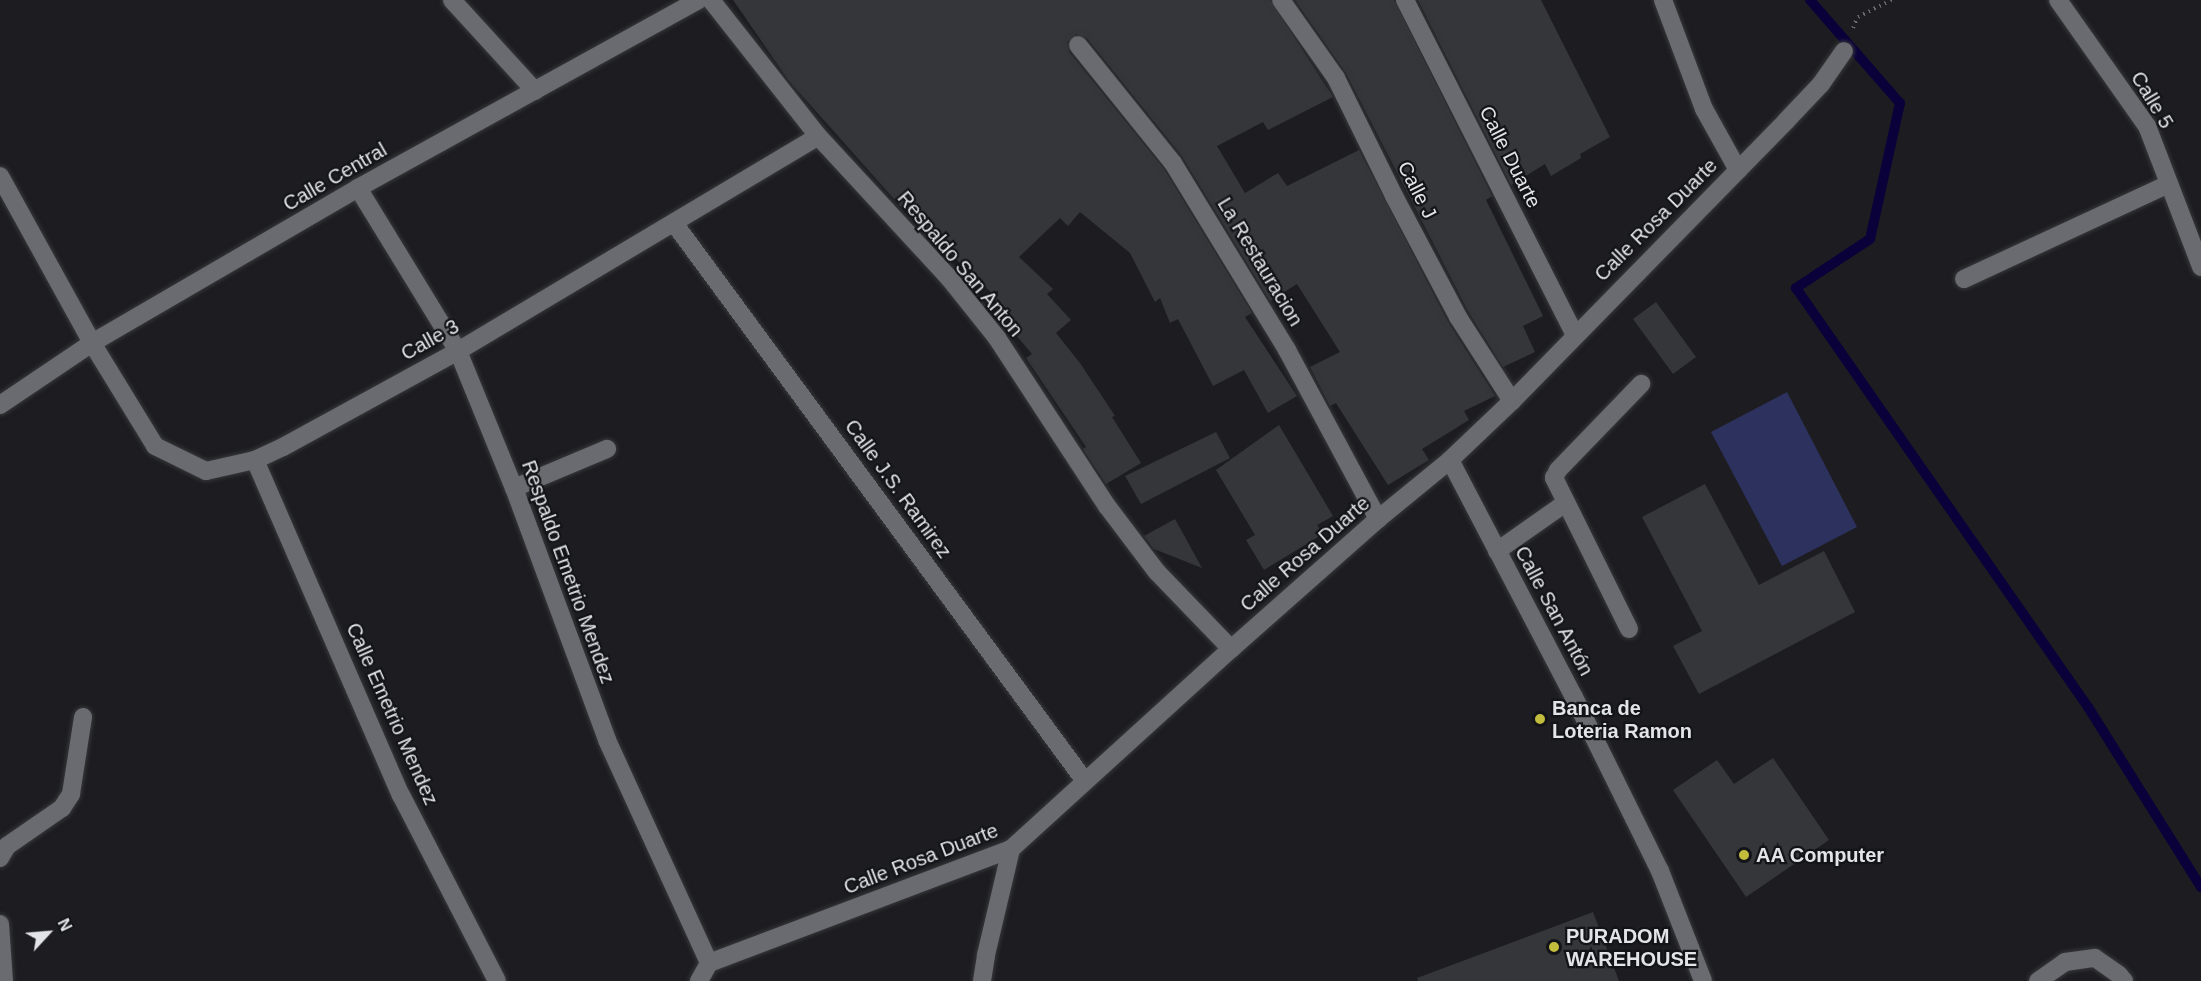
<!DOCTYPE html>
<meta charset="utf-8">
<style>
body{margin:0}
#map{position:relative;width:2201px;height:981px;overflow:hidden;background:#1d1d21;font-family:Helvetica,sans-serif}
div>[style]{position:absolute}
.green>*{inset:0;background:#2d315e}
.stream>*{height:10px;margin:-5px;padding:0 5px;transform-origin:5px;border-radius:5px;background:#0b013a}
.building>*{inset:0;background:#35363a}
.path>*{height:4px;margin-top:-2px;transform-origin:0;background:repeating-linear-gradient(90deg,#68686c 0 1.5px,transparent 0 6px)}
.roads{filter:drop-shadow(0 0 2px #37383b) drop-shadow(0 0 2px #37383b)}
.minor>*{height:18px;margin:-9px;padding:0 9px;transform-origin:9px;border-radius:9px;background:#6a6b70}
.dots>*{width:16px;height:16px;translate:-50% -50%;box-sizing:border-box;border:3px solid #131418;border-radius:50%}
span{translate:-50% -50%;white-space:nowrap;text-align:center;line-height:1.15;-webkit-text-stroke:4.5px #131418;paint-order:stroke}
.street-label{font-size:20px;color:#e3e4e7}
.poi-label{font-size:20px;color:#e3e4e7;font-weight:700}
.left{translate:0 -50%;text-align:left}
.north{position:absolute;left:18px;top:903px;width:60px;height:60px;-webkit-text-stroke:4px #131418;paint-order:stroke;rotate:64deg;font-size:16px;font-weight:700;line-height:24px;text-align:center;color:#e3e4e7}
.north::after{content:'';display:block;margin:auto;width:21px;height:27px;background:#e3e4e7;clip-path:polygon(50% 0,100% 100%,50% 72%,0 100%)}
</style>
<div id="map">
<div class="green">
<i style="clip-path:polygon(1787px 392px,1857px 527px,1782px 566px,1711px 432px)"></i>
</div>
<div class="stream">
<i style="left:1810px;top:0;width:137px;rotate:48.9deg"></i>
<i style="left:1900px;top:103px;width:139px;rotate:102.4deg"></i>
<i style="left:1870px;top:239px;width:89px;rotate:146.5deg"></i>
<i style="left:1796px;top:288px;width:511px;rotate:55.13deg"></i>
<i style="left:2088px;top:707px;width:213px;rotate:57.9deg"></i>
</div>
<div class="building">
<i style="clip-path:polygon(733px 0,1270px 0,1333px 97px,1268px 130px,1263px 122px,1217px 146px,1245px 193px,1278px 173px,1287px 186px,1359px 150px,1448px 322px,1495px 396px,1464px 411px,1469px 420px,1422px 449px,1429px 460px,1388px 485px,1336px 403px,1330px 406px,1310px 367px,1340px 352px,1297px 284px,1270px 301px,1182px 156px,1087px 38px,1076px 34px,1067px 42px,1069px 52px,1164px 169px,1252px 313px,1245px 317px,1297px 396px,1268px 413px,1244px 370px,1213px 386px,1178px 319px,1170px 323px,1160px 298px,1155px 302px,1130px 253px,1080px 212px,1068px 226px,1060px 218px,1019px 257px,1053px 289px,1047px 294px,1071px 320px,1056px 333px,1080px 363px,1115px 416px,1112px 417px,1141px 463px,1106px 484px,1083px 449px,1086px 447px,1026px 358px,1032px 354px,1011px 329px,1017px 323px,992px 298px,994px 295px,902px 208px,789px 81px)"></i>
<i style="clip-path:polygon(1295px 0,1394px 0,1492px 196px,1486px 200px,1543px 316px,1523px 326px,1535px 352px,1503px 367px,1468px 311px,1346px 73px)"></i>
<i style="clip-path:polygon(1418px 0,1541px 0,1610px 137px,1580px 154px,1581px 158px,1551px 176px,1545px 164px,1511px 185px)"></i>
<i style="clip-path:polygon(1656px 302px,1696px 357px,1673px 374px,1633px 319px)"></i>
<i style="clip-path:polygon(1279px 425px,1333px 516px,1317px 525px,1323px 534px,1264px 570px,1246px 540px,1255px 535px,1216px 470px)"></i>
<i style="clip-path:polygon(1216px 432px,1230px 458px,1141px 504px,1125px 476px)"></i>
<i style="clip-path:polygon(1705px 484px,1759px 585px,1824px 551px,1855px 612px,1699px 694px,1673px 646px,1702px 631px,1642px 517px)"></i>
<i style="clip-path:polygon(1175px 519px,1202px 568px,1154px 549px,1144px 536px)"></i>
<i style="clip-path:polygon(1773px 758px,1829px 840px,1746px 897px,1673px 790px,1717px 760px,1734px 784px)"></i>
<i style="clip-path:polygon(1593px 912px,1619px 981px,1418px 981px,1417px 978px)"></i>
</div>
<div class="path">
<i style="left:1853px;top:28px;width:12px;rotate:-66deg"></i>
<i style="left:1858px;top:17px;width:38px;rotate:-27deg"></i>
</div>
<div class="roads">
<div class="minor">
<i style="left:452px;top:0;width:123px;rotate:47.6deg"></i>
<i style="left:711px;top:0;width:173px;rotate:51.8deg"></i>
<i style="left:818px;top:136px;width:193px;rotate:47.3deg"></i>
<i style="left:949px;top:278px;width:77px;rotate:51.3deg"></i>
<i style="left:997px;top:338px;width:201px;rotate:56.8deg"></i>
<i style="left:1107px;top:506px;width:83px;rotate:52.9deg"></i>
<i style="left:1157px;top:572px;width:107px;rotate:46.1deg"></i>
<i style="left:1281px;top:0;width:95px;rotate:54.8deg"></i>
<i style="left:1336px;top:78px;width:131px;rotate:63.8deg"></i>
<i style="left:1394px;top:196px;width:137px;rotate:62.1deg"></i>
<i style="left:1458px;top:317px;width:100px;rotate:57.3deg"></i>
<i style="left:1405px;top:0;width:376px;rotate:63.1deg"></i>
<i style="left:1663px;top:0;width:116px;rotate:69.4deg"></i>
<i style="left:1704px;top:109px;width:70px;rotate:60.9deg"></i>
<i style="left:2058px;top:0;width:154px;rotate:54.8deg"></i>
<i style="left:2147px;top:126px;width:151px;rotate:69deg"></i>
<i style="left:1078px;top:45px;width:151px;rotate:51.2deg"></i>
<i style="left:1173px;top:163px;width:219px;rotate:58.6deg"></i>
<i style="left:1287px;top:350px;width:192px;rotate:61.7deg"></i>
<i style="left:0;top:176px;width:191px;rotate:61.1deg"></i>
<i style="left:92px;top:343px;width:121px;rotate:58.5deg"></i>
<i style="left:155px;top:446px;width:57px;rotate:26.1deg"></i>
<i style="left:206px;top:471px;width:50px;rotate:-12.7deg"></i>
<i style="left:255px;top:460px;width:31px;rotate:-25deg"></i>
<i style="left:283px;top:447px;width:200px;rotate:-28.7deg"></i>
<i style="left:458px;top:351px;width:419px;rotate:-30.8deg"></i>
<i style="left:358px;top:188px;width:191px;rotate:58.5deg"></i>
<i style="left:458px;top:351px;width:148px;rotate:67.8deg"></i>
<i style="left:514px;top:488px;width:269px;rotate:69.7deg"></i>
<i style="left:607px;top:740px;width:245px;rotate:65.4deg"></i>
<i style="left:709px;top:963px;width:21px;rotate:119deg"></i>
<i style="left:674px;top:223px;width:693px;rotate:53.63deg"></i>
<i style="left:1964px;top:279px;width:226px;rotate:-24.9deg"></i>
<i style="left:0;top:405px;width:111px;rotate:-34deg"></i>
<i style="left:92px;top:343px;width:308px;rotate:-30.2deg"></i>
<i style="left:358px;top:188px;width:389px;rotate:-28.9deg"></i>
<i style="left:255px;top:460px;width:365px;rotate:66.5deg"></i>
<i style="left:401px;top:795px;width:209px;rotate:62.7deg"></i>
<i style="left:1450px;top:460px;width:267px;rotate:62.4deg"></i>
<i style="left:1574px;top:697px;width:194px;rotate:63.7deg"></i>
<i style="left:1660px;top:871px;width:118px;rotate:68.6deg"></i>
<i style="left:514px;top:488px;width:101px;rotate:-22.8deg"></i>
<i style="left:1497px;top:551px;width:82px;rotate:-35deg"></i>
<i style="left:1629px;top:629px;width:169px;rotate:-116.4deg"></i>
<i style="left:1554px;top:478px;width:9px;rotate:-63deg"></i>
<i style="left:1558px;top:470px;width:120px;rotate:-46deg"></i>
<i style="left:0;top:858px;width:14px;rotate:-60deg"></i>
<i style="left:7px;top:846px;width:67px;rotate:-34.6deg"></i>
<i style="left:62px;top:808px;width:17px;rotate:-57deg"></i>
<i style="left:71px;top:794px;width:78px;rotate:-81.1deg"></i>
<i style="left:0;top:924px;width:57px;rotate:86deg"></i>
<i style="left:709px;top:963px;width:323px;rotate:-20.7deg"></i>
<i style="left:1011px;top:849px;width:297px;rotate:-42.3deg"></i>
<i style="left:1231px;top:649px;width:196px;rotate:-41.5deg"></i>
<i style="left:1378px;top:519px;width:93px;rotate:-39.3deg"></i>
<i style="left:1450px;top:460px;width:86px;rotate:-43.6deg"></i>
<i style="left:1512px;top:401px;width:392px;rotate:-45.6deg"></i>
<i style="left:1786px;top:121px;width:51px;rotate:-46.6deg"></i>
<i style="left:1821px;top:84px;width:40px;rotate:-55.1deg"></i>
<i style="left:982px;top:981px;width:26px;rotate:-81deg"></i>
<i style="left:986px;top:955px;width:109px;rotate:-76.7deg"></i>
<i style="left:2038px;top:981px;width:33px;rotate:-35deg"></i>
<i style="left:2065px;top:962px;width:30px;rotate:-8deg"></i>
<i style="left:2095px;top:958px;width:29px;rotate:35deg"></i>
<i style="left:2119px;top:975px;width:8px;rotate:50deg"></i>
</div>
</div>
<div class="dots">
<i style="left:1540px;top:719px;background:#c3bd3e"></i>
<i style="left:1744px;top:855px;background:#c3bd3e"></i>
<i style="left:1554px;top:947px;background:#c3bd3e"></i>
</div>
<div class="street-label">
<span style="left:2152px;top:100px;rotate:59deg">Calle 5</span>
<span style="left:1510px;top:157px;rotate:63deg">Calle Duarte</span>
<span style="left:335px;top:177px;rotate:-30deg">Calle Central</span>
<span style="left:1417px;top:190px;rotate:63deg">Calle J</span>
<span style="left:1656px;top:220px;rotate:-45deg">Calle Rosa Duarte</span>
<span style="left:1260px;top:262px;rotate:59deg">La Restauracion</span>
<span style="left:960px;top:264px;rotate:50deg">Respaldo San Anton</span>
<span style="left:430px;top:340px;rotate:-29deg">Calle 3</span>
<span style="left:898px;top:489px;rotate:54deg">Calle J.S. Ramirez</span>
<span style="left:1305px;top:554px;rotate:-41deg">Calle Rosa Duarte</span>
<span style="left:568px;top:572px;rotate:70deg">Respaldo Emetrio Mendez</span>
<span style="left:1554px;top:611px;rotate:62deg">Calle San Antón</span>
<span style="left:392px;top:714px;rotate:66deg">Calle Emetrio Mendez</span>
<span style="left:921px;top:859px;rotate:-21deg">Calle Rosa Duarte</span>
</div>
<div class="poi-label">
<span class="left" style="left:1552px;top:720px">Banca de<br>Loteria Ramon</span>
<span class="left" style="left:1756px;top:855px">AA Computer</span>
<span class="left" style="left:1566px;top:948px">PURADOM<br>WAREHOUSE</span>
</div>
<div class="north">N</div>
</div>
